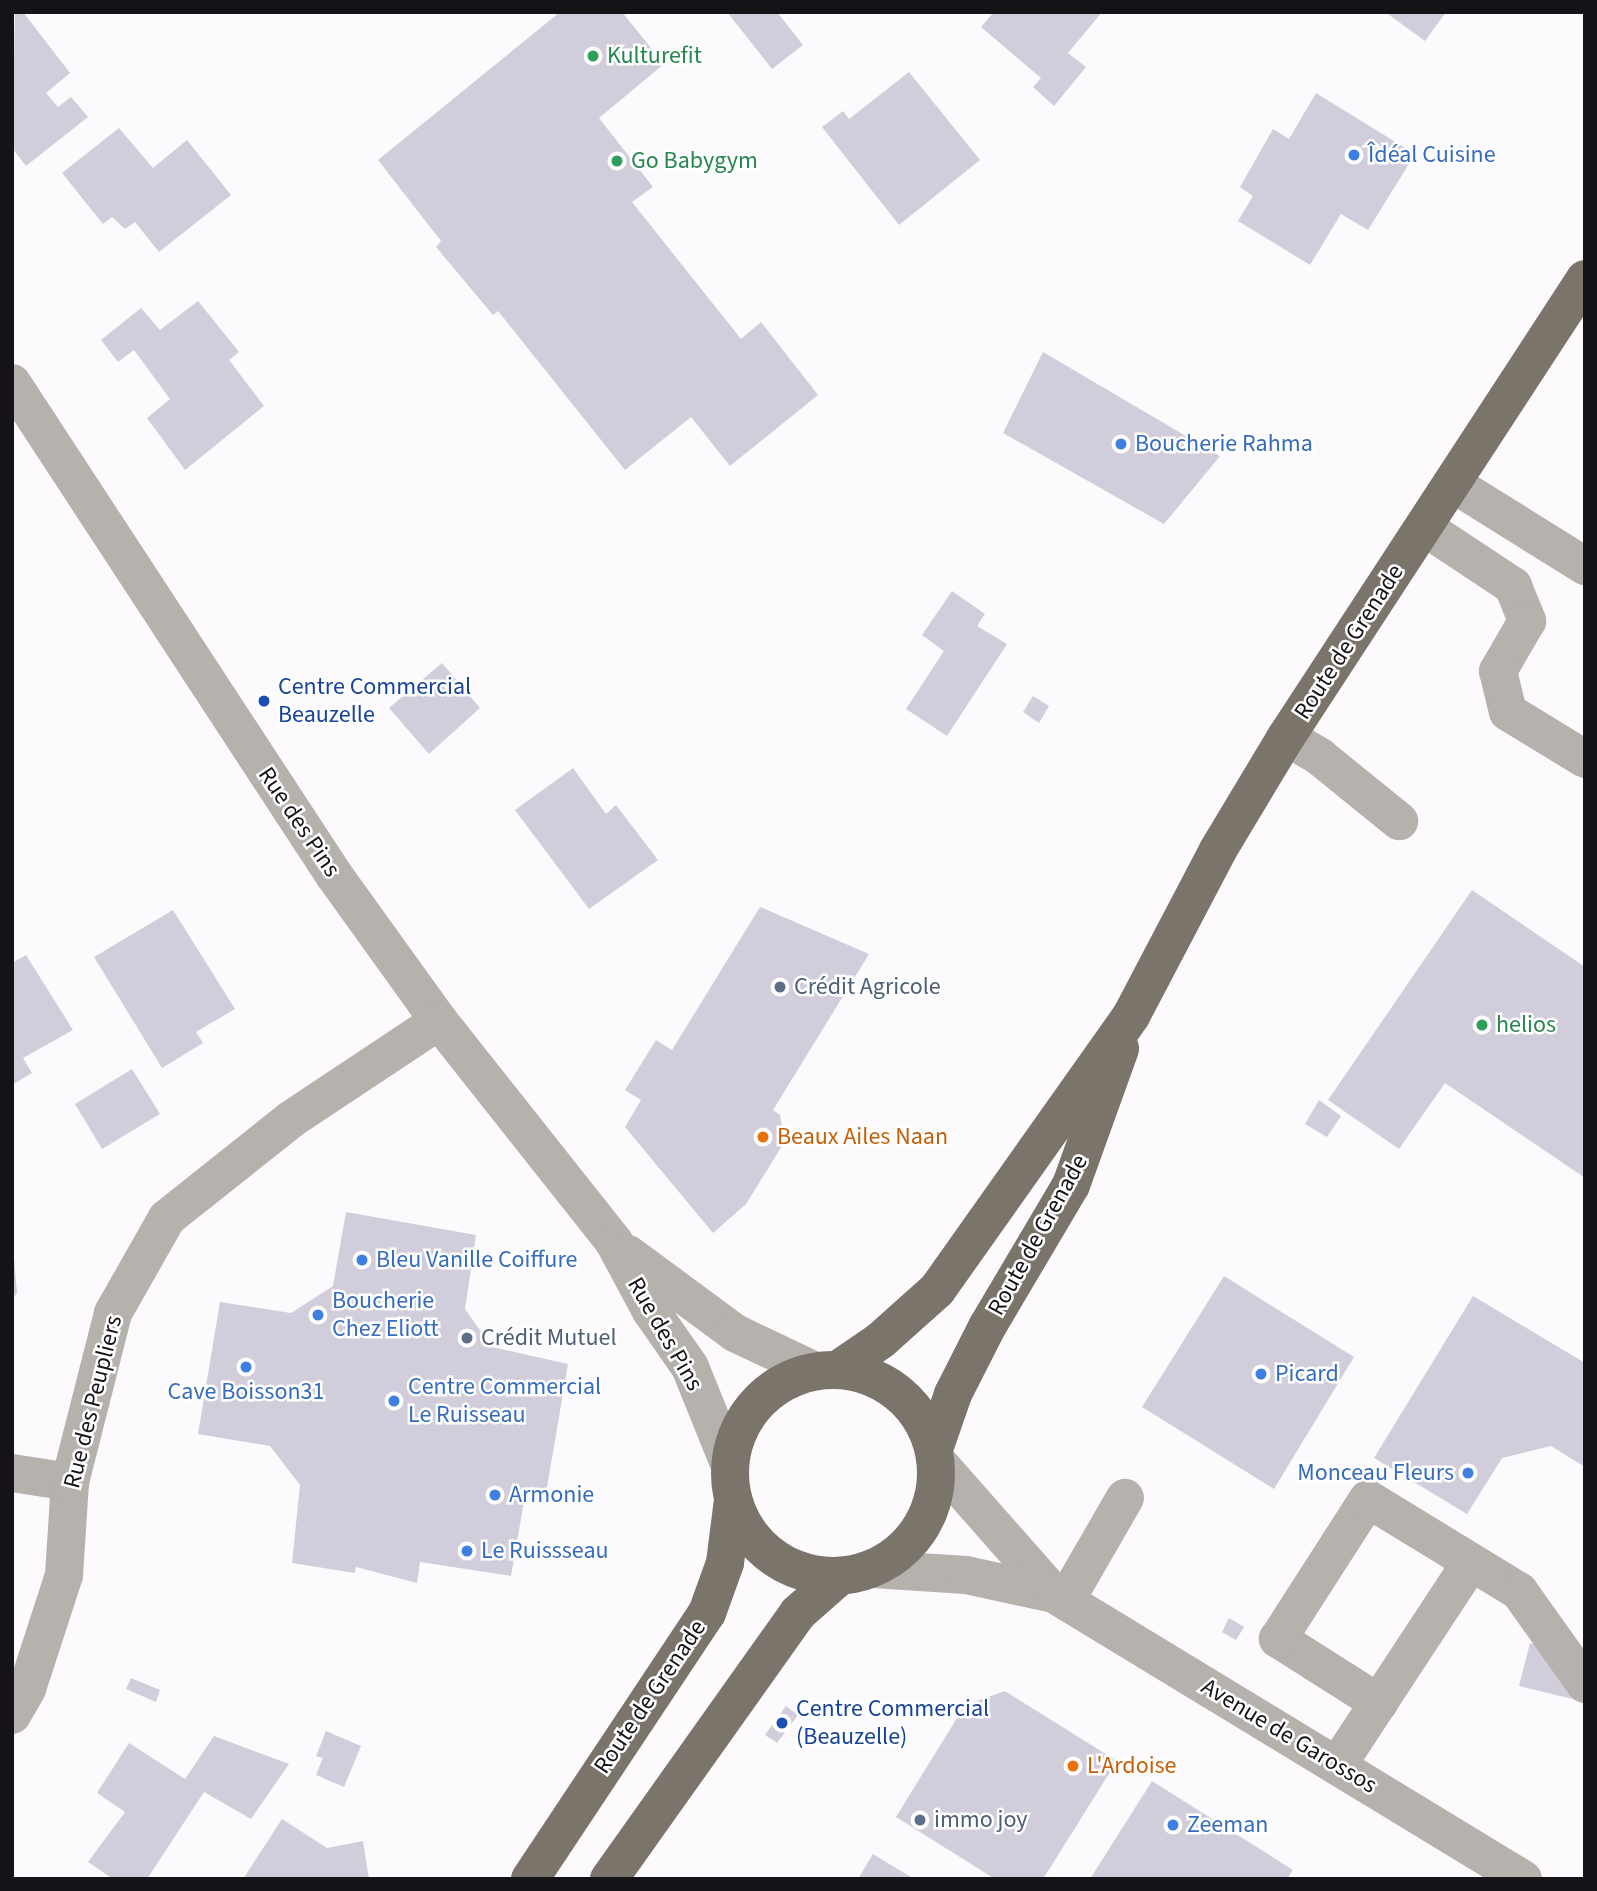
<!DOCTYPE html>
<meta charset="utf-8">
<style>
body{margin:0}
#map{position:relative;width:1597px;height:1891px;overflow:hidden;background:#fcfafd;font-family:"Source Sans 3",sans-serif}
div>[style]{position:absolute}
.building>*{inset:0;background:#d2cddb}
.minor>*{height:38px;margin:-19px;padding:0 19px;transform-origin:19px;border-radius:19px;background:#b5b1ac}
.major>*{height:38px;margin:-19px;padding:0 19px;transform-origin:19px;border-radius:19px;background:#7b746a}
.major>.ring{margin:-19px;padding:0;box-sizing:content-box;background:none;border:38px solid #7b746a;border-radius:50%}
.dots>*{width:19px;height:19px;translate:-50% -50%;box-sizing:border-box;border:4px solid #fff;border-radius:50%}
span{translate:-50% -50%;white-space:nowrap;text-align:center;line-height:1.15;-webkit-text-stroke:5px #fff;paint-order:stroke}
.leisure-label{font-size:24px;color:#27864d}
.left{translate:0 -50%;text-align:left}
.shop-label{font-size:24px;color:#366cbe}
.right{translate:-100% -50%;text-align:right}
.street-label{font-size:24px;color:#151318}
.transit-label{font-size:24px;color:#164399}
.service-label{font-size:24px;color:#4e5e75}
.food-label{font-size:24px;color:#c56008}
.frame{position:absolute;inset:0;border:14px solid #151318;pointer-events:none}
</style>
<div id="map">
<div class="building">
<i style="clip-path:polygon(15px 12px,23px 12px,70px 73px,46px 93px,58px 107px,71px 97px,88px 117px,26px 166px,12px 148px)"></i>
<i style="clip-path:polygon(560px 12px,622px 12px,664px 64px,599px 118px,653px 187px,632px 202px,741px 339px,761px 322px,818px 395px,730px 466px,691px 417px,625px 470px,498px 311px,493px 315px,436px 247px,441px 241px,378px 160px)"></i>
<i style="clip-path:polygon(727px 12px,777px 12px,803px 45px,772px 69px)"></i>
<i style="clip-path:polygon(994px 12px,1102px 12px,1068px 53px,1086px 67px,1054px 106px,1033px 87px,1041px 78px,981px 27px)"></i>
<i style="clip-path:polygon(1385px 12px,1446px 12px,1425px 41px)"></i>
<i style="clip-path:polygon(909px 72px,980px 160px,899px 225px,822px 127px,843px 111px,849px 119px)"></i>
<i style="clip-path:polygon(1316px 93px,1415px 154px,1368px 230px,1341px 214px,1310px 265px,1238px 221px,1253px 196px,1240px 187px,1273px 129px,1289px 139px)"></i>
<i style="clip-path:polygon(119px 128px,153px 168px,187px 140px,231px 195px,159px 252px,135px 222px,125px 229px,112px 217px,103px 224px,62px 173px)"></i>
<i style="clip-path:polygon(198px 301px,239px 352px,229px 360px,264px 406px,185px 470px,147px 418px,170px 399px,134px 350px,118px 362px,101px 340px,141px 308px,160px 330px)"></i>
<i style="clip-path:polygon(1043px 352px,1220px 456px,1164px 524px,1003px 433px)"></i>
<i style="clip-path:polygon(952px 591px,985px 614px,977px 626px,1007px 644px,947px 736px,906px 709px,944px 651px,922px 635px)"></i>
<i style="clip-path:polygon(442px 663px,480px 708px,429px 754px,389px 708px)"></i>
<i style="clip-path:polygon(1033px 696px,1049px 706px,1039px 723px,1023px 712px)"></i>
<i style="clip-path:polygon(573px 768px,606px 814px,616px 805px,658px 860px,589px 909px,515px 810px)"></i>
<i style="clip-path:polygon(1472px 890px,1585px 967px,1585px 1178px,1445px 1083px,1399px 1149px,1328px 1100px)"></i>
<i style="clip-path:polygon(760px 907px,869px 954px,773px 1110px,780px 1115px,785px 1141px,746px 1204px,713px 1233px,625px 1127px,641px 1100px,625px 1090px,656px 1040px,672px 1050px)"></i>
<i style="clip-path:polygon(173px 910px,235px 1009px,196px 1032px,203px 1043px,162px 1068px,94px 957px)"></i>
<i style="clip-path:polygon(26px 955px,73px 1030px,23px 1058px,32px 1073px,12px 1085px,12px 963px)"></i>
<i style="clip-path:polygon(132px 1069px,160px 1114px,102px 1149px,75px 1104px)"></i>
<i style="clip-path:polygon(1319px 1100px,1341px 1116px,1327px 1137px,1305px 1124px)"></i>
<i style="clip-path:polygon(346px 1212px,476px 1235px,465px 1309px,492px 1347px,568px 1364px,546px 1493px,526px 1490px,511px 1576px,420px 1562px,417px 1583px,356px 1567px,355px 1573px,292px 1563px,300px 1485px,270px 1446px,198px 1434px,220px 1302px,291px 1313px,333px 1286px)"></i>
<i style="clip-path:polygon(12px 1234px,17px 1293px,12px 1300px)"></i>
<i style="clip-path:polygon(1224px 1276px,1354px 1357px,1274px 1489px,1142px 1407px)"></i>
<i style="clip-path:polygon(1473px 1296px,1585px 1363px,1585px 1467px,1551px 1446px,1502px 1458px,1467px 1514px,1374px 1458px)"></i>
<i style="clip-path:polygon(1229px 1618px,1244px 1627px,1236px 1640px,1222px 1632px)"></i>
<i style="clip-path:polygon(1530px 1643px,1585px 1657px,1585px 1702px,1519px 1686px)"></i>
<i style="clip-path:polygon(131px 1678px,160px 1690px,156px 1702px,126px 1689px)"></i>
<i style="clip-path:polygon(1005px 1691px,1117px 1761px,1043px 1879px,995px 1879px,896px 1817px,965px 1705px)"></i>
<i style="clip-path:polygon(786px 1706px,798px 1715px,777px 1743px,765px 1735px)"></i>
<i style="clip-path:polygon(326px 1731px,361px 1746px,344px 1787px,316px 1775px,323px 1758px,316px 1756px)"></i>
<i style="clip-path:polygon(214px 1736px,289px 1764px,251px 1819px,204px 1792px,147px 1879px,113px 1879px,88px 1862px,125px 1812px,97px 1793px,129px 1743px,185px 1779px)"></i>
<i style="clip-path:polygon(1152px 1781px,1293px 1870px,1287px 1879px,1090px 1879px)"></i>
<i style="clip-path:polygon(282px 1819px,327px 1848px,363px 1841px,369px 1879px,243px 1879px)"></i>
<i style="clip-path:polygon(873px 1854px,914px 1879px,858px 1879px)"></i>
</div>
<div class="minor">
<i style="left:12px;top:383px;width:588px;rotate:56.8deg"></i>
<i style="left:334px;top:875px;width:180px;rotate:54.3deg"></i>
<i style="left:439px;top:1021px;width:282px;rotate:51.6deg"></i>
<i style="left:614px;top:1242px;width:78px;rotate:61.8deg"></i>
<i style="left:651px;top:1311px;width:68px;rotate:55.1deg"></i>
<i style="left:690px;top:1367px;width:107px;rotate:68deg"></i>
<i style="left:1452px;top:483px;width:157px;rotate:32deg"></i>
<i style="left:1424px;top:527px;width:107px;rotate:33.5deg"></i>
<i style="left:1513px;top:586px;width:38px;rotate:68deg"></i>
<i style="left:1527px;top:621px;width:58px;rotate:120.1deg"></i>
<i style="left:1498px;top:671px;width:42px;rotate:76.3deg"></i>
<i style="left:1508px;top:712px;width:90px;rotate:31.4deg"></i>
<i style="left:1286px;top:737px;width:39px;rotate:30deg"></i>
<i style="left:1320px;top:757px;width:102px;rotate:39deg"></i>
<i style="left:628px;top:1254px;width:133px;rotate:36.4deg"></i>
<i style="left:735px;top:1333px;width:89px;rotate:25.4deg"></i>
<i style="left:935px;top:1459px;width:180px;rotate:48.6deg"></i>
<i style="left:12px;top:1473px;width:59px;rotate:8.8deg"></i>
<i style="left:873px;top:1569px;width:93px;rotate:3.7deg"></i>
<i style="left:966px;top:1575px;width:90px;rotate:12.2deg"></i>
<i style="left:1054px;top:1594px;width:549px;rotate:31.29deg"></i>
<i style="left:1066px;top:1600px;width:118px;rotate:-60deg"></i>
<i style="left:1379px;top:1703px;width:120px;rotate:-147.6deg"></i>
<i style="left:1278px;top:1639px;width:166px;rotate:-57.3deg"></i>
<i style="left:1368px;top:1499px;width:177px;rotate:31.4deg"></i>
<i style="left:1519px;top:1591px;width:114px;rotate:54.6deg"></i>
<i style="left:12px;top:1715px;width:30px;rotate:-60deg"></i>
<i style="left:27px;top:1689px;width:120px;rotate:-72deg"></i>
<i style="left:64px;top:1575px;width:93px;rotate:-86.3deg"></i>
<i style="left:70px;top:1482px;width:174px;rotate:-75.7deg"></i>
<i style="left:113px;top:1313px;width:109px;rotate:-60.4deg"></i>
<i style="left:167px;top:1218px;width:157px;rotate:-38.5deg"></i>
<i style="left:290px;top:1120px;width:179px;rotate:-33.6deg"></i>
<i style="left:1337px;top:1766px;width:240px;rotate:-56.7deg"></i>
</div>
<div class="major">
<i style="left:839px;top:1369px;width:51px;rotate:-34.6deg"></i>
<i style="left:881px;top:1340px;width:75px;rotate:-41.8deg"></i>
<i style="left:937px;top:1290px;width:336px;rotate:-54.7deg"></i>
<i style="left:1131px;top:1016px;width:187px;rotate:-62.3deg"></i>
<i style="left:1218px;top:850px;width:132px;rotate:-59deg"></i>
<i style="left:1286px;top:737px;width:547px;rotate:-56.86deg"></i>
<i class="ring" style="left:730px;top:1370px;width:168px;height:168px"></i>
<i style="left:934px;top:1449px;width:58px;rotate:-70.9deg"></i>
<i style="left:953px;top:1394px;width:75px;rotate:-63.1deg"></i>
<i style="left:987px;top:1327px;width:165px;rotate:-59.4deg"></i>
<i style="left:1071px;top:1185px;width:145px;rotate:-70.2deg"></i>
<i style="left:530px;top:1879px;width:320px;rotate:-56.4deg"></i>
<i style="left:707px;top:1613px;width:53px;rotate:-70.2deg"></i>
<i style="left:725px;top:1563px;width:64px;rotate:-82.8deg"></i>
<i style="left:609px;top:1879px;width:326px;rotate:-54.6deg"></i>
<i style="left:798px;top:1613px;width:56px;rotate:-41.4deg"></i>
</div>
<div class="dots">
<i style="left:593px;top:56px;background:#2e9e5b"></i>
<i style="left:1354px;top:155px;background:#3f7fe0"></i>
<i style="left:617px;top:161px;background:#2e9e5b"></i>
<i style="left:1121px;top:444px;background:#3f7fe0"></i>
<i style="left:264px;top:701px;background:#1a4fb4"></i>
<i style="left:780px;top:987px;background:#5c6f8a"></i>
<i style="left:1482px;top:1025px;background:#2e9e5b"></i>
<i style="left:763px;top:1137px;background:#e8710a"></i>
<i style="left:362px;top:1260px;background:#3f7fe0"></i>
<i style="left:318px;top:1315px;background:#3f7fe0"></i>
<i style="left:467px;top:1338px;background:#5c6f8a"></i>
<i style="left:246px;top:1367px;background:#3f7fe0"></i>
<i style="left:1261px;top:1374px;background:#3f7fe0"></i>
<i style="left:394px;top:1401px;background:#3f7fe0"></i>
<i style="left:1468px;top:1473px;background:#3f7fe0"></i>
<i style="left:495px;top:1495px;background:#3f7fe0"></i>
<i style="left:467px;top:1551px;background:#3f7fe0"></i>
<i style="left:782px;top:1723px;background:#1a4fb4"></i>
<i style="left:1073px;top:1766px;background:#e8710a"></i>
<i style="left:920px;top:1820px;background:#5c6f8a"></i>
<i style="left:1173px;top:1825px;background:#3f7fe0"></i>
</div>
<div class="leisure-label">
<span class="left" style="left:607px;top:56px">Kulturefit</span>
<span class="left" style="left:631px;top:161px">Go Babygym</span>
<span class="left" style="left:1496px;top:1025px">helios</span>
</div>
<div class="shop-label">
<span class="left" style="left:1368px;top:155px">Îdéal Cuisine</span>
<span class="left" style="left:1135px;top:444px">Boucherie Rahma</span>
<span class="left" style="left:376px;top:1260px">Bleu Vanille Coiffure</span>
<span class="left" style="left:332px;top:1315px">Boucherie<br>Chez Eliott</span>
<span class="left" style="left:1275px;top:1374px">Picard</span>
<span class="left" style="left:408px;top:1401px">Centre Commercial<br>Le Ruisseau</span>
<span style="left:246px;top:1392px">Cave Boisson31</span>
<span class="right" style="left:1454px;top:1473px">Monceau Fleurs</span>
<span class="left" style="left:509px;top:1495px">Armonie</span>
<span class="left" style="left:481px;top:1551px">Le Ruissseau</span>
<span class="left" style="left:1187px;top:1825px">Zeeman</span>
</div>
<div class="street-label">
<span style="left:1349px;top:642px;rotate:-57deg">Route de Grenade</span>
<span style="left:299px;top:822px;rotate:56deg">Rue des Pins</span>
<span style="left:1038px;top:1235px;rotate:-61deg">Route de Grenade</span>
<span style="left:665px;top:1334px;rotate:60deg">Rue des Pins</span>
<span style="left:93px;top:1402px;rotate:-76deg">Rue des Peupliers</span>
<span style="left:650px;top:1697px;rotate:-56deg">Route de Grenade</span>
<span style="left:1289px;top:1736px;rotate:31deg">Avenue de Garossos</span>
</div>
<div class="transit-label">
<span class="left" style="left:278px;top:701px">Centre Commercial<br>Beauzelle</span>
<span class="left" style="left:796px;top:1723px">Centre Commercial<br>(Beauzelle)</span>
</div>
<div class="service-label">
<span class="left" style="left:794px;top:987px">Crédit Agricole</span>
<span class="left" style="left:481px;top:1338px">Crédit Mutuel</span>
<span class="left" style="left:934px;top:1820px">immo joy</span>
</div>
<div class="food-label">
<span class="left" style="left:777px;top:1137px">Beaux Ailes Naan</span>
<span class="left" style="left:1087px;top:1766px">L'Ardoise</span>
</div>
<div class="frame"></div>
</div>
